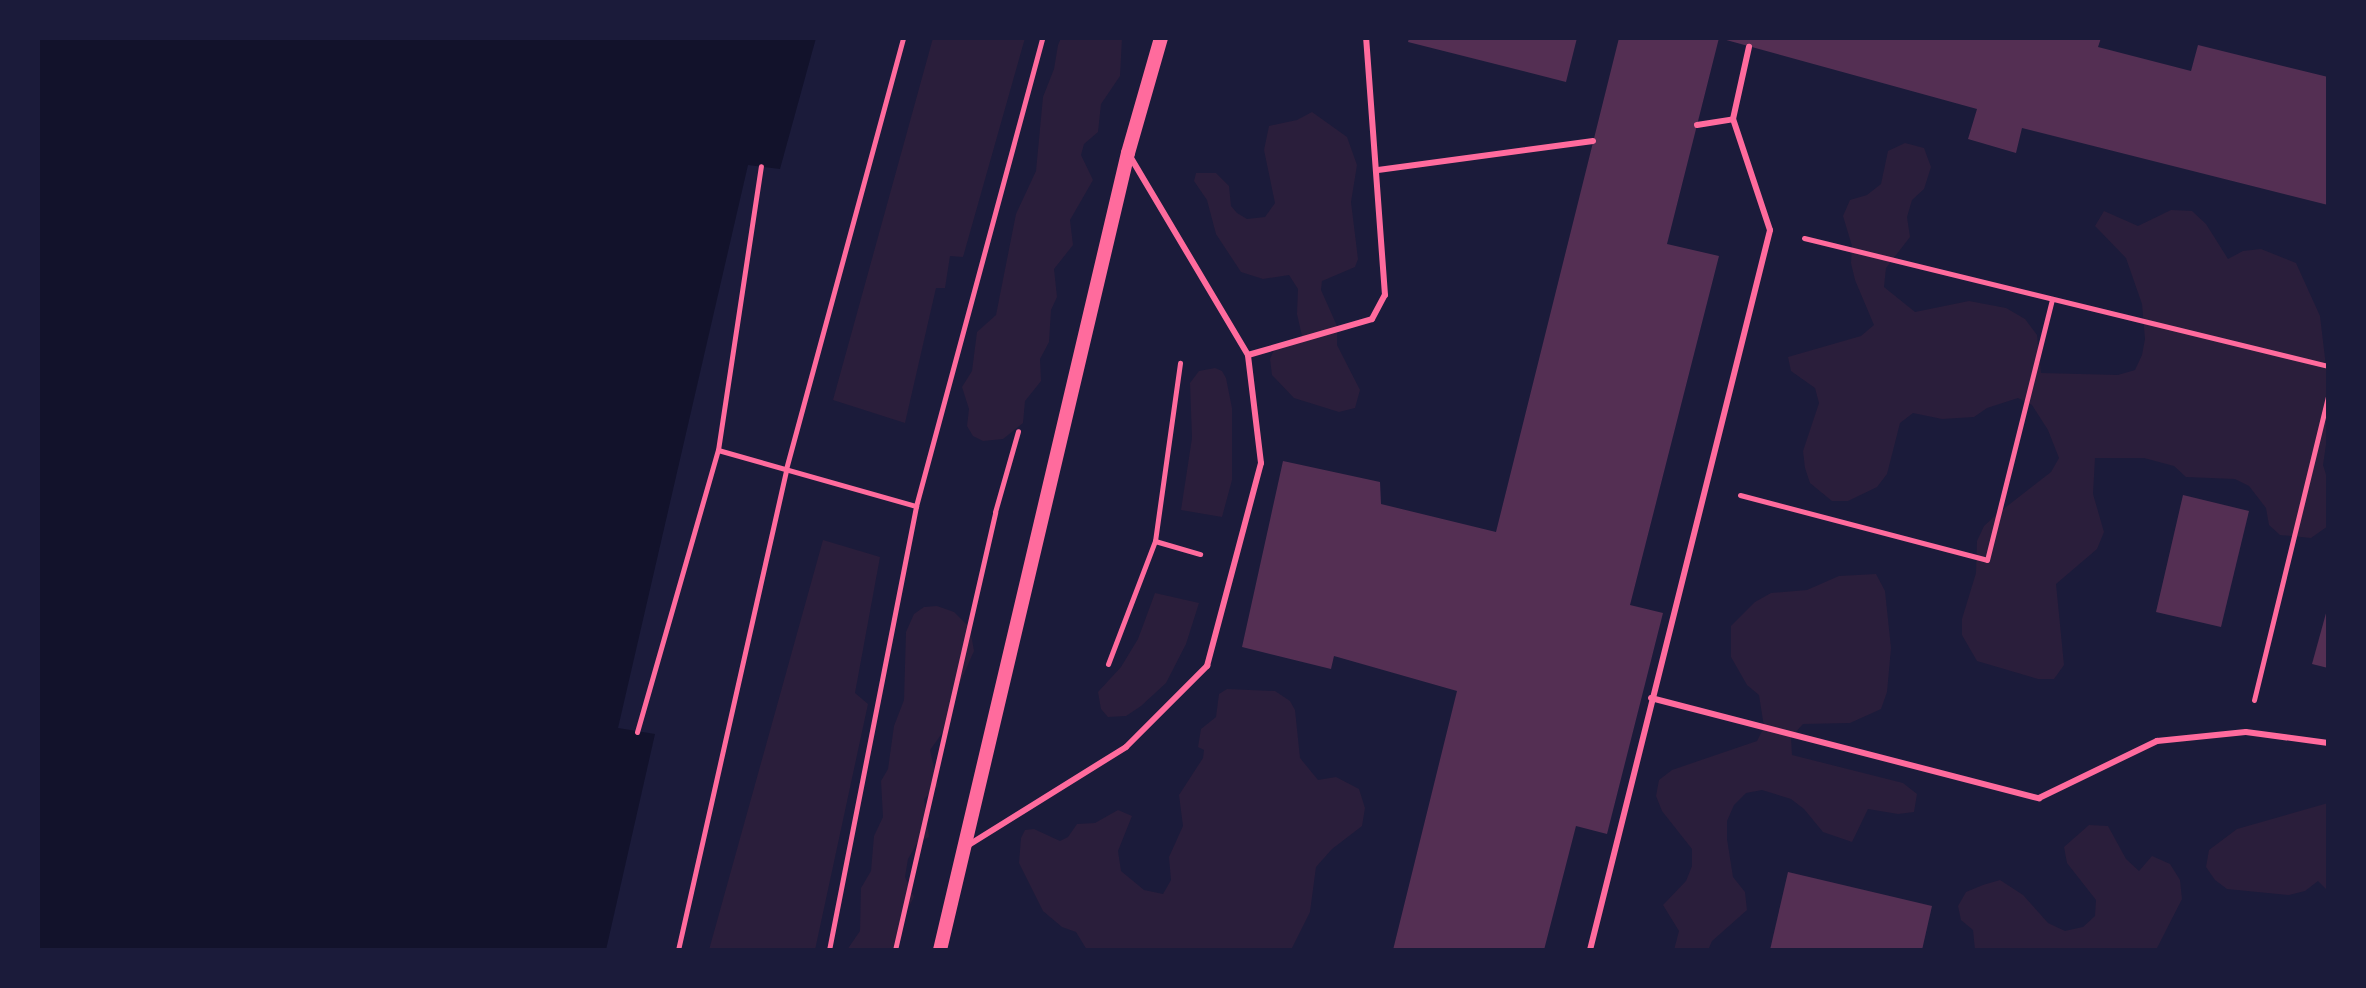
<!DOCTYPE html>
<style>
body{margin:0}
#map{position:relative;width:2366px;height:988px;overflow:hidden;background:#1b1b3a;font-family:"DejaVu Sans",sans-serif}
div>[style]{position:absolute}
.green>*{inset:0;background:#2a1e3b}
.water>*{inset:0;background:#12122b}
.building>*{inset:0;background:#542f53}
.path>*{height:5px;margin:-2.5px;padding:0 2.5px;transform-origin:2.5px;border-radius:2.5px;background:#ff6b9d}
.service>*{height:6px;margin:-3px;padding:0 3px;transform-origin:3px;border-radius:3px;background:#ff6b9d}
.tertiary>*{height:14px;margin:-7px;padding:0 7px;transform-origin:7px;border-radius:7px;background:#ff6b9d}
span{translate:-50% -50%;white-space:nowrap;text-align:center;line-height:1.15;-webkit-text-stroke:6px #1b1b3a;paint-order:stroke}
.frame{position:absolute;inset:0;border:40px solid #1b1b3a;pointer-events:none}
</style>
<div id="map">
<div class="green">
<i style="clip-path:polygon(933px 38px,1025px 38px,963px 257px,950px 256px,945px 288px,936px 288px,905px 423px,833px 400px)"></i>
<i style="clip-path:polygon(1122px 38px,1120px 76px,1101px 104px,1098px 132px,1084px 144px,1081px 155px,1093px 180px,1070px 220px,1073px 245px,1054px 269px,1057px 297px,1051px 310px,1049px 342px,1040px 359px,1041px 381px,1025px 401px,1023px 423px,1003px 439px,983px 441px,973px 436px,967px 426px,969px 409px,962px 387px,972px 371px,977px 332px,996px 315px,1016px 214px,1036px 171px,1043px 97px,1054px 69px,1058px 45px,1061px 38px)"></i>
<i style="clip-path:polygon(1312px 112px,1347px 137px,1357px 165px,1351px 202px,1358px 259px,1355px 267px,1322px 281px,1321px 290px,1337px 326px,1337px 345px,1360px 390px,1355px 408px,1339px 412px,1294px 398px,1272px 375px,1270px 359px,1273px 352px,1280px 346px,1299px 343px,1302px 336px,1297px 314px,1298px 289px,1289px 275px,1263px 279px,1241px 272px,1216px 234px,1207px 200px,1194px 181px,1196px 173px,1216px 173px,1229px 186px,1231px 206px,1237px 213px,1247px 219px,1265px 217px,1275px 203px,1264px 150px,1269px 126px,1297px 120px)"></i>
<i style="clip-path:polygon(1905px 143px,1924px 148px,1931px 167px,1924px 189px,1912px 200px,1907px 217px,1910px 237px,1886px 268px,1884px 287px,1915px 312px,1969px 301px,2006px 308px,2025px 319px,2037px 335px,2041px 373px,2118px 375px,2135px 370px,2142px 355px,2145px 339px,2142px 304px,2126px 258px,2095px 226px,2104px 211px,2138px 226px,2171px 210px,2192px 211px,2206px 224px,2228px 259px,2243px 251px,2261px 249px,2296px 263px,2320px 316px,2328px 383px,2328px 431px,2323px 465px,2328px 481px,2328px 526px,2311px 538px,2280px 535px,2269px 525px,2266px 508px,2249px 486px,2235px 479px,2186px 477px,2174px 466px,2144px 458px,2095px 458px,2093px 494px,2104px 532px,2097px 549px,2056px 584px,2064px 665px,2054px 679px,2038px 679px,1977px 661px,1962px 635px,1962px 619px,1976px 573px,1977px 541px,1984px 526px,1997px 514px,2051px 472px,2059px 458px,2048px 430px,2032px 405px,2018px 398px,1987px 408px,1974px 417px,1942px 419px,1913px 413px,1900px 423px,1887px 474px,1877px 487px,1848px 501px,1832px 501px,1810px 483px,1805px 468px,1803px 451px,1819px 403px,1815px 388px,1791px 371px,1788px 357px,1861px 336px,1874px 325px,1855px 280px,1851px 263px,1852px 246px,1843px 216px,1850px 200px,1867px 195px,1881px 184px,1888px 151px)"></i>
<i style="clip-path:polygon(1215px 368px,1222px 371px,1226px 378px,1232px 408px,1232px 480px,1222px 517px,1181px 510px,1192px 438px,1190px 383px,1199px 371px)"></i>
<i style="clip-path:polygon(823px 540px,880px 557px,855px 693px,868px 704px,815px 950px,709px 950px)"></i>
<i style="clip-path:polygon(1876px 574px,1885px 591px,1891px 648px,1887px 692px,1881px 709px,1850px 723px,1803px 724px,1791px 737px,1792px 755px,1903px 783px,1917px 794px,1914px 812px,1898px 814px,1868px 809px,1852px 842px,1823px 832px,1804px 809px,1791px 799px,1762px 790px,1746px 793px,1734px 805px,1727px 821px,1727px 839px,1733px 877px,1745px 892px,1747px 910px,1712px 941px,1708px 950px,1674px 950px,1679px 931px,1663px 905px,1686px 881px,1692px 866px,1692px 849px,1662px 811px,1656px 796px,1659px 780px,1672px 770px,1757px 741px,1764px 727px,1759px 695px,1747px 685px,1731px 657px,1731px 626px,1755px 602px,1771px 593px,1807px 590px,1839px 576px)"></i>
<i style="clip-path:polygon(1155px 593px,1199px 603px,1186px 644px,1166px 683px,1141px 706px,1126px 716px,1108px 717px,1101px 709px,1098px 692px,1121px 667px,1138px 639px)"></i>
<i style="clip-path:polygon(937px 606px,954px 612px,970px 628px,974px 651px,951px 703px,951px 721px,930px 750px,938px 786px,924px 799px,929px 837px,917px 843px,908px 859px,905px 877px,914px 897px,900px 923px,902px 935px,897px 945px,890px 950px,847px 950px,860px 931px,861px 888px,871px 871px,874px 836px,883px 817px,881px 781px,888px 769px,894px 726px,904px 700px,906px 632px,914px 614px,924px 607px)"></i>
<i style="clip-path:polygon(1227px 689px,1275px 691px,1290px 701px,1295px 710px,1300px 758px,1318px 780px,1336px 777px,1359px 789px,1365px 808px,1362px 826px,1332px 849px,1316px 867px,1310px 912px,1291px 950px,1087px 950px,1076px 932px,1062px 927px,1043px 911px,1019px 863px,1021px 838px,1025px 830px,1034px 829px,1060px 841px,1068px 837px,1077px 824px,1095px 823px,1118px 810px,1132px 816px,1118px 851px,1121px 871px,1144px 890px,1163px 894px,1171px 880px,1169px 857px,1183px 826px,1179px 795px,1203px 758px,1204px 750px,1198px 747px,1201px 729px,1216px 717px,1219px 694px)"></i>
<i style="clip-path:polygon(2328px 803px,2328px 891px,2318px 881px,2305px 891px,2289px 895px,2227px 889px,2215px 880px,2206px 867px,2209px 850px,2237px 829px)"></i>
<i style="clip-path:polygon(2089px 825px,2108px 826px,2126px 859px,2139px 871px,2152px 856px,2170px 864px,2180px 880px,2182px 899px,2156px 950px,1975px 950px,1973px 930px,1961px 920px,1958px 906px,1966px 892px,1983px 885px,2000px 880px,2023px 895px,2048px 923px,2065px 931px,2083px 927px,2095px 916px,2096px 900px,2067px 863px,2064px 847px)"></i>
</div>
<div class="water">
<i style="clip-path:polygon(38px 38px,816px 38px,780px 169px,748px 165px,618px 728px,655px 734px,606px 950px,38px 950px)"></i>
</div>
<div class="building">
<i style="clip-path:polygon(1409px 38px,1577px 38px,1566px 82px,1408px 42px)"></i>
<i style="clip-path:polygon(1619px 38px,1719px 38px,1667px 244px,1719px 256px,1630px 605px,1663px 613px,1607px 834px,1576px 826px,1544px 950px,1393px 950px,1457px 691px,1334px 656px,1331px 669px,1242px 647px,1283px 461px,1380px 482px,1381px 504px,1496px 532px)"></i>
<i style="clip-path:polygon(1719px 38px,2101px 38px,2098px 47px,2191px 71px,2198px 45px,2328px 77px,2328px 205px,2022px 128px,2016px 153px,1968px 139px,1977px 109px)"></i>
<i style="clip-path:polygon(2183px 495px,2249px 511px,2221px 627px,2156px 612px)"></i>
<i style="clip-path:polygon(2328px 606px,2328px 668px,2312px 664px)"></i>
<i style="clip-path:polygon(1788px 872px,1932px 906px,1922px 950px,1770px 950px)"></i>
</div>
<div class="path">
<i style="left:1804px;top:238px;width:539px;rotate:13.73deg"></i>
<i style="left:718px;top:450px;width:206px;rotate:15.8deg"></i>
<i style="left:1740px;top:495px;width:255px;rotate:14.7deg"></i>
<i style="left:1987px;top:560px;width:269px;rotate:-76deg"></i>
<i style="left:1155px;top:541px;width:47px;rotate:16.1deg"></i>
<i style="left:1108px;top:664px;width:132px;rotate:-69.1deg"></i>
<i style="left:1155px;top:541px;width:180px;rotate:-82deg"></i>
<i style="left:2254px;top:700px;width:312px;rotate:-76.3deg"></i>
<i style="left:637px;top:732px;width:293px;rotate:-74deg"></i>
<i style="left:718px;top:450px;width:287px;rotate:-81.4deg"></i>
<i style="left:678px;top:950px;width:493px;rotate:-77.3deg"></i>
<i style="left:786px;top:469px;width:447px;rotate:-74.8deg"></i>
<i style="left:829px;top:950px;width:452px;rotate:-78.9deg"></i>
<i style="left:916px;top:506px;width:485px;rotate:-74.9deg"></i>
<i style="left:895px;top:950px;width:449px;rotate:-77.1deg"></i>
<i style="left:995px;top:512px;width:84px;rotate:-74.1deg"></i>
</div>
<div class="service">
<i style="left:1697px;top:125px;width:36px;rotate:-9deg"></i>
<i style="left:1378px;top:170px;width:217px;rotate:-7.7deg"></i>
<i style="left:1248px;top:355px;width:129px;rotate:-16.2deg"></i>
<i style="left:1372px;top:319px;width:27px;rotate:-62deg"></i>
<i style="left:1385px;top:295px;width:258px;rotate:-94.2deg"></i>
<i style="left:1651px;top:698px;width:401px;rotate:14.5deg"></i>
<i style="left:2039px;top:798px;width:131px;rotate:-25.8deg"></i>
<i style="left:2157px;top:741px;width:89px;rotate:-5.8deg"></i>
<i style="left:2246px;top:732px;width:83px;rotate:7.6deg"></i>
<i style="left:967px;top:846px;width:187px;rotate:-31.9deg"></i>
<i style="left:1126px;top:747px;width:115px;rotate:-45deg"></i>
<i style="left:1207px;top:666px;width:210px;rotate:-75.1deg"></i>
<i style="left:1261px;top:463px;width:109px;rotate:-96.9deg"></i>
<i style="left:1248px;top:355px;width:231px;rotate:-120.7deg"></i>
<i style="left:1590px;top:950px;width:742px;rotate:-75.96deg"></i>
<i style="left:1770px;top:230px;width:117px;rotate:-108.4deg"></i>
<i style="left:1733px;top:119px;width:74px;rotate:-77.5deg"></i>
</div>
<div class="tertiary">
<i style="left:940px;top:950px;width:819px;rotate:-76.73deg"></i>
<i style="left:1128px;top:153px;width:120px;rotate:-74deg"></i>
</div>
<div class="frame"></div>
</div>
